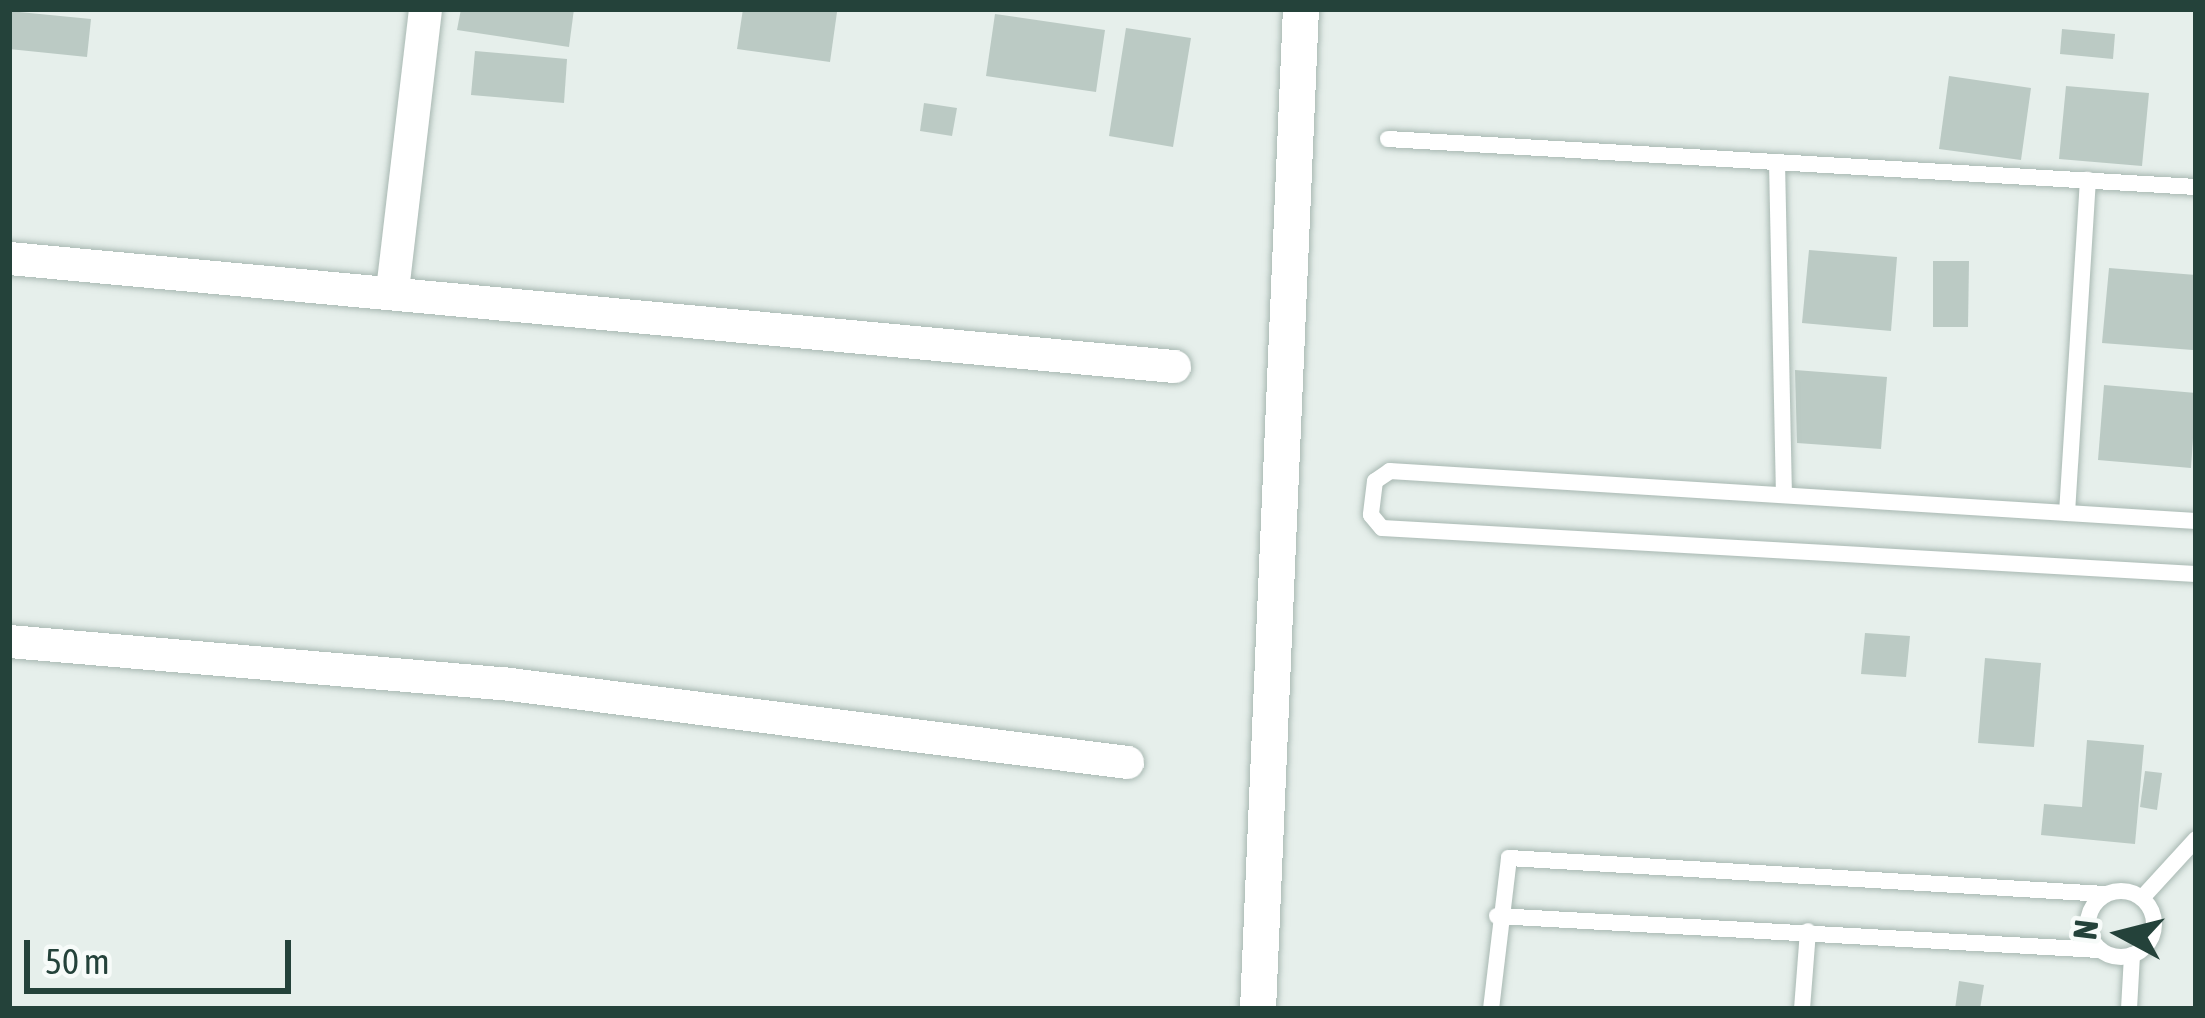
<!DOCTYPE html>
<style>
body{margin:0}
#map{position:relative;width:2205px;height:1018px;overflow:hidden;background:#e6efeb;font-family:"Asap Condensed",sans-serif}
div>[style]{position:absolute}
.building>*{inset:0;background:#bbcac4}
.roads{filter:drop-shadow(0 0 3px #a8b8b2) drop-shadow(0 0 3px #a8b8b2)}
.service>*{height:16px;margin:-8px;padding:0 8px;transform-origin:8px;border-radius:8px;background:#fff}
.service>.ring{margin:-8px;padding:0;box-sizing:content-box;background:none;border:16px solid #fff;border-radius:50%}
.minor>*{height:33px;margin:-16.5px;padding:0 16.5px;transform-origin:16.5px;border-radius:16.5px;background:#fff}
.tertiary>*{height:36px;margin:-18px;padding:0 18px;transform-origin:18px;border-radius:18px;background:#fff}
span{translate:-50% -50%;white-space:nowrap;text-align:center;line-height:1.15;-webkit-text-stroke:10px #f7fbf9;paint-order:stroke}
.frame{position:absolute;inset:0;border:12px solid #24423a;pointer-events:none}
.north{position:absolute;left:2061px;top:874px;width:120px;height:120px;-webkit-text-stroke:9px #f7fbf9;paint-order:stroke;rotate:277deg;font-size:33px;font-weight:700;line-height:48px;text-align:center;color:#24423a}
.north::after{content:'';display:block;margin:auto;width:42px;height:54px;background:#24423a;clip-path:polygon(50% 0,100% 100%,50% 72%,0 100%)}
.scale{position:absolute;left:24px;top:940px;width:267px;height:54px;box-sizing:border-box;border:6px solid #24423a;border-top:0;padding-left:15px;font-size:36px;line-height:42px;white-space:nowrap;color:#24423a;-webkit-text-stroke:9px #f7fbf9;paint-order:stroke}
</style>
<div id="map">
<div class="building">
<i style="clip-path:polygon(461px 9px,574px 9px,569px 47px,457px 30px)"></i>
<i style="clip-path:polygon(743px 9px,837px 12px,830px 62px,737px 49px)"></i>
<i style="clip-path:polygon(9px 11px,91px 19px,87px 57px,9px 49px)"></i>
<i style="clip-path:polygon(995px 14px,1105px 30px,1096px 92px,986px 76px)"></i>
<i style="clip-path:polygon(1126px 28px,1191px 38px,1173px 147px,1109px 136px)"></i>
<i style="clip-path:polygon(2062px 29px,2115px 34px,2113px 59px,2060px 54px)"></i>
<i style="clip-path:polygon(475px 51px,567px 59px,564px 103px,471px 95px)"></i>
<i style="clip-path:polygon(1949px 76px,2031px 88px,2021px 160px,1939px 149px)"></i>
<i style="clip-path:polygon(2066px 86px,2149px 93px,2142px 166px,2059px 159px)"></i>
<i style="clip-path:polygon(924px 103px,957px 108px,952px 136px,920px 131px)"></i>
<i style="clip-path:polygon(1809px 250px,1897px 257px,1891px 331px,1802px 323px)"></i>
<i style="clip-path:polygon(1933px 261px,1969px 261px,1968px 327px,1933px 327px)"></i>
<i style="clip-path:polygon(2109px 268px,2196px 275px,2193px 350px,2102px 343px)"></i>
<i style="clip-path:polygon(1795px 370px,1887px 377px,1881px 449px,1797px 443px)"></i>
<i style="clip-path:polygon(2104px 385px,2196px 393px,2191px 468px,2098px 460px)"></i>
<i style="clip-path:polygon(1865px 633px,1910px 636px,1906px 677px,1861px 674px)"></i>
<i style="clip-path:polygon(1985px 658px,2041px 663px,2034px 747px,1978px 743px)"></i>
<i style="clip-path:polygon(2087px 740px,2144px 745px,2135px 844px,2041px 835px,2044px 804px,2082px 807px)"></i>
<i style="clip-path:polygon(2145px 771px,2162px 773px,2157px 810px,2140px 807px)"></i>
<i style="clip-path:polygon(1959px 981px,1984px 985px,1980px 1009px,1955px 1009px)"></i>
</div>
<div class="roads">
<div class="service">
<i style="left:1388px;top:139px;width:809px;rotate:3.4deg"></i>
<i style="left:1777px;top:162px;width:332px;rotate:88.8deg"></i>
<i style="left:2067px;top:513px;width:334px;rotate:-86.4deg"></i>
<i style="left:2196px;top:521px;width:808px;rotate:-176.45deg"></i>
<i style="left:1390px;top:471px;width:18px;rotate:146deg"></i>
<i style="left:1375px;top:481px;width:34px;rotate:97deg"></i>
<i style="left:1371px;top:515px;width:17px;rotate:50deg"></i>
<i style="left:1382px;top:528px;width:815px;rotate:3.23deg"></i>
<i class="ring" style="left:2088px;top:891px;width:50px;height:50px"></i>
<i style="left:2142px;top:898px;width:80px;rotate:-47.5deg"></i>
<i style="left:1497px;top:916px;width:604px;rotate:3.23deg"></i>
<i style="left:1491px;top:1009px;width:152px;rotate:-83.2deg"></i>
<i style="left:1509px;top:858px;width:597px;rotate:3.46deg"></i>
<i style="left:1802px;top:1009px;width:78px;rotate:-85.6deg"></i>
<i style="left:2129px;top:1009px;width:54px;rotate:-86.8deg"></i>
</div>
<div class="minor">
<i style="left:9px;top:258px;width:1170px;rotate:5.3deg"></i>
<i style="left:392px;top:290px;width:283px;rotate:-83.3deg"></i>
<i style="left:9px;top:641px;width:495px;rotate:4.9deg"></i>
<i style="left:502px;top:683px;width:630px;rotate:7.2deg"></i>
</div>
<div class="tertiary">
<i style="left:1258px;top:1009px;width:1001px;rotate:-87.54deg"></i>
</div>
</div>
<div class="frame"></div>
<div class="north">N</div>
<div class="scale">50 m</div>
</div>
